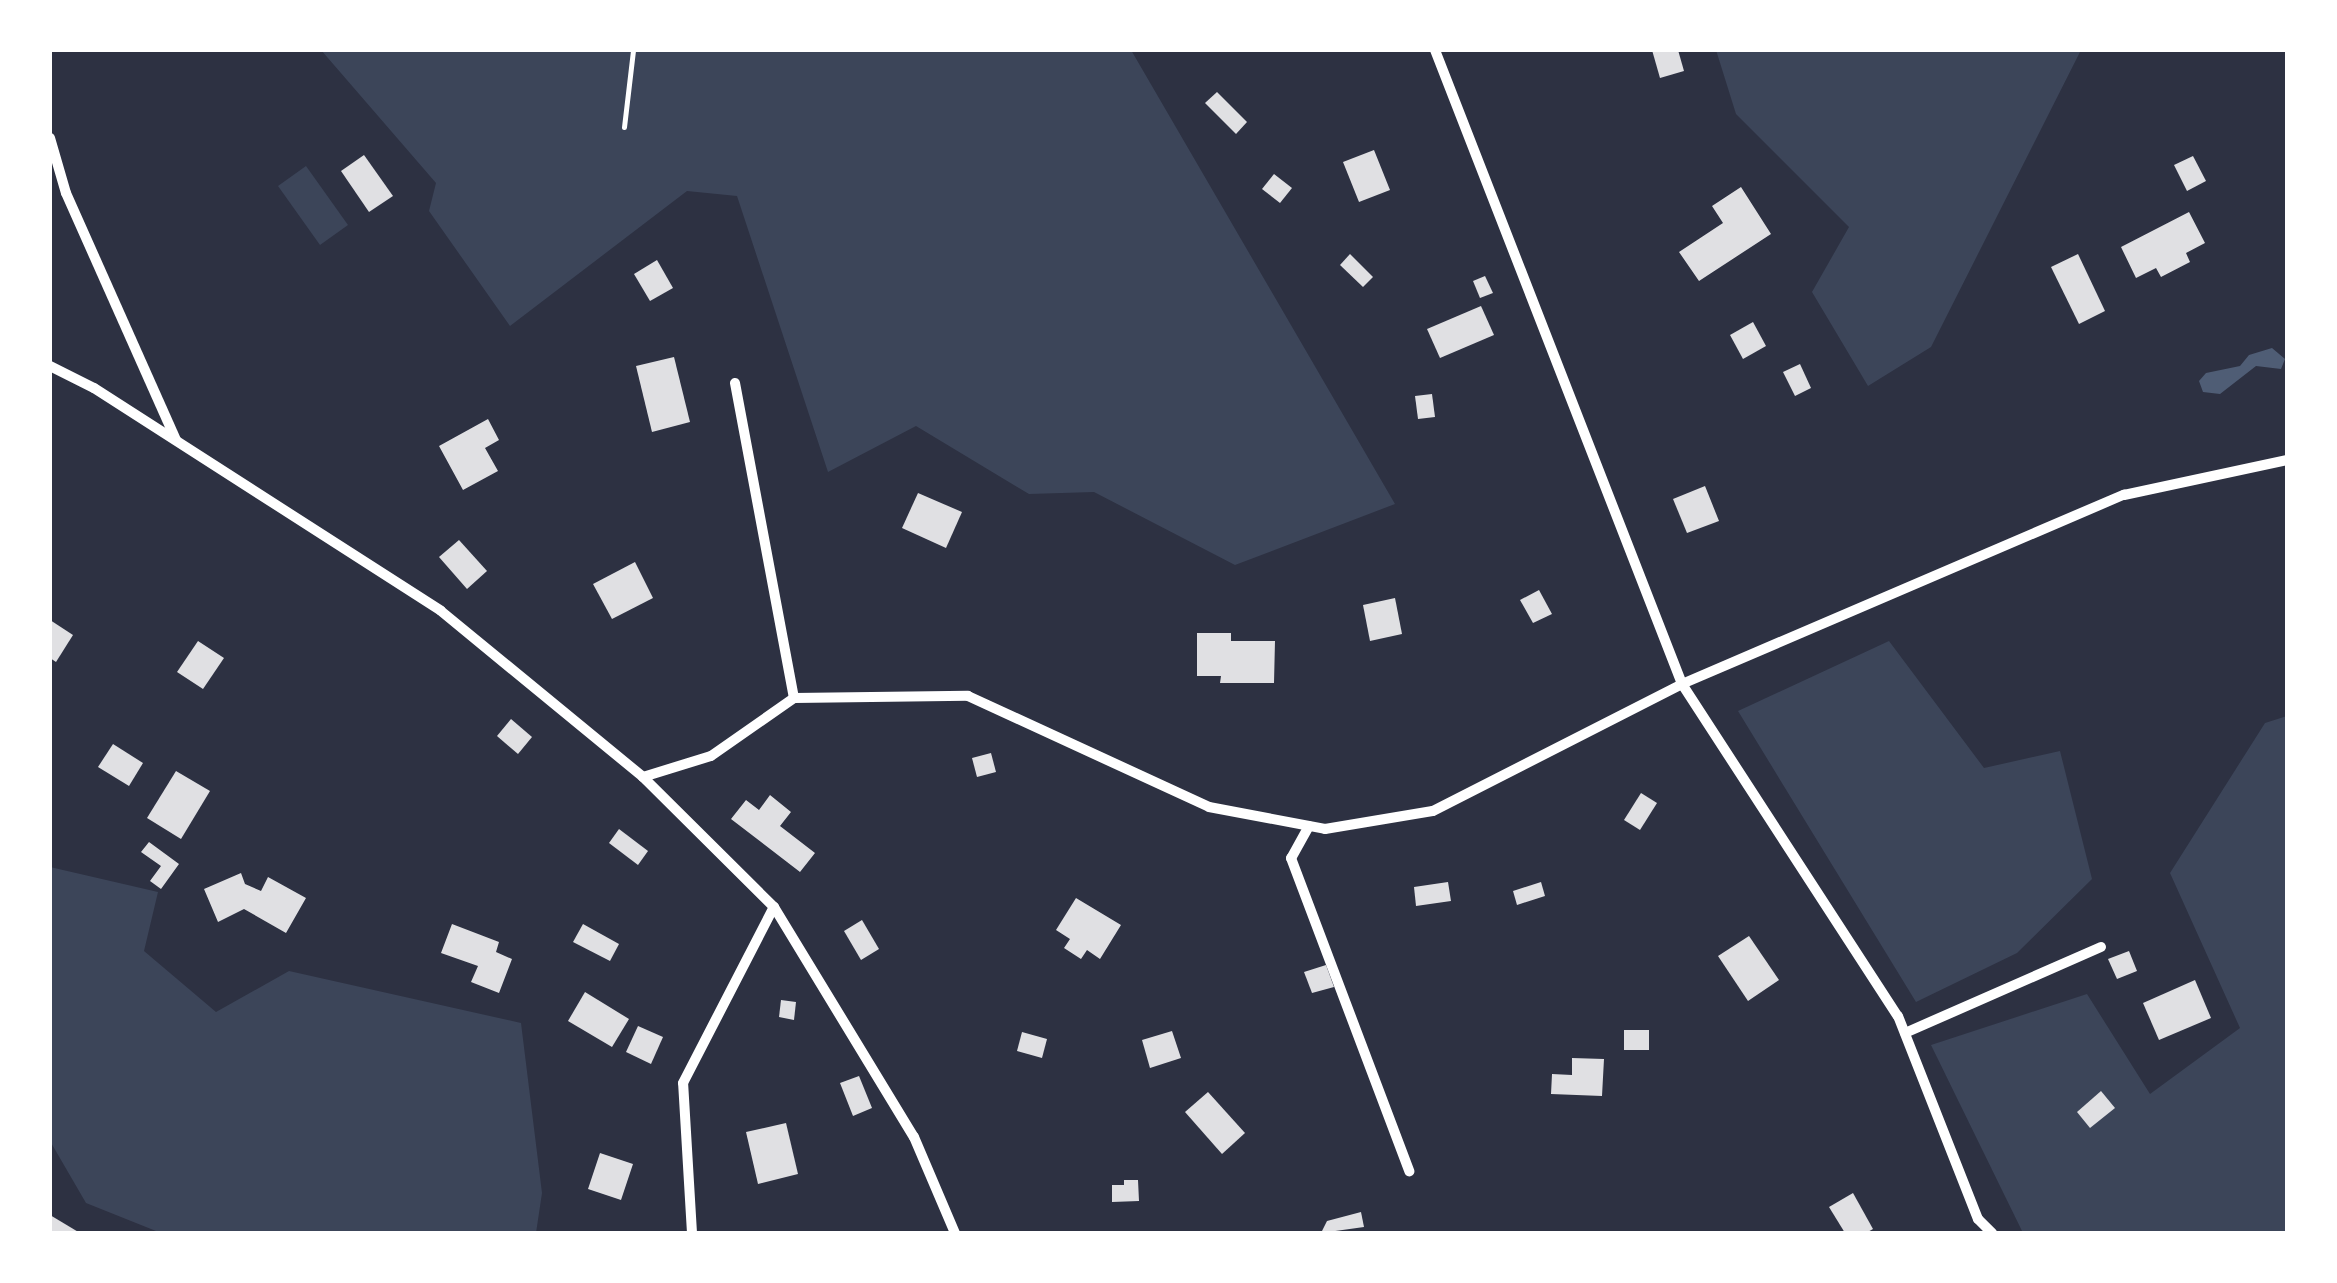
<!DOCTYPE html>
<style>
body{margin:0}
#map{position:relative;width:2337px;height:1283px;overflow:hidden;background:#2d3142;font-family:"Work Sans",sans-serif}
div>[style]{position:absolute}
.green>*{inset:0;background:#3c4559}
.water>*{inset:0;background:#4f5d75}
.building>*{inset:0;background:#e0e0e3}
.path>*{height:5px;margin:-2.5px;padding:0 2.5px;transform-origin:2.5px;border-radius:2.5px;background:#fff}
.minor>*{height:10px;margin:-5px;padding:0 5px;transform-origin:5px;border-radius:5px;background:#fff}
span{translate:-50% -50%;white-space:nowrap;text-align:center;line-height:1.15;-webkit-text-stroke:8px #fff;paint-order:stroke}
.frame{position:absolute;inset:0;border:52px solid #fff;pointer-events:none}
</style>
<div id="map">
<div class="green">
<i style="clip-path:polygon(321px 50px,1131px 50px,1395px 504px,1235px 565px,1094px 492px,1029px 494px,916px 426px,828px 472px,737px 196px,687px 191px,510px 326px,429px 211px,436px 183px)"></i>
<i style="clip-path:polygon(1716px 50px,2081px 50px,1931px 347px,1868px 386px,1812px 292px,1849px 227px,1736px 114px)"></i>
<i style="clip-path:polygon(306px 166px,348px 225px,320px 245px,278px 186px)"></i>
<i style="clip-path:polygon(1889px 641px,1984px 768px,2060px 751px,2092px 879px,2017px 953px,1916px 1002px,1738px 711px)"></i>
<i style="clip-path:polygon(2287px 716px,2287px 1233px,2023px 1233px,1931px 1045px,2087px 994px,2150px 1094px,2240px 1028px,2170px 873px,2265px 723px)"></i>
<i style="clip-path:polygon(50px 867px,158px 892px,144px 951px,216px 1012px,289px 971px,521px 1023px,542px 1193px,536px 1233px,161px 1233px,86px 1203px,50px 1141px)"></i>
</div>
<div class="water">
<i style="clip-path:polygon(2272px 348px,2285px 359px,2281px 369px,2256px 366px,2220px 394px,2203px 392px,2199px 381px,2206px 373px,2240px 366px,2249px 355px)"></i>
</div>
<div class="building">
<i style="clip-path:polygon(1652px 50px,1678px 50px,1684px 71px,1660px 78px)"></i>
<i style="clip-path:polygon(1217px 92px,1247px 122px,1236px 134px,1205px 103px)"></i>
<i style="clip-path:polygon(1374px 150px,1390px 190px,1359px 202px,1343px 162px)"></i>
<i style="clip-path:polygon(364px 155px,393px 196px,369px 212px,341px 171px)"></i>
<i style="clip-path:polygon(2193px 156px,2206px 181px,2187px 191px,2174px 165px)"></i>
<i style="clip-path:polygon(1274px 174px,1292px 188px,1280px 203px,1262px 189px)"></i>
<i style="clip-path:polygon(1741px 187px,1771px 234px,1699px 281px,1679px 252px,1723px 223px,1712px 206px)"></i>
<i style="clip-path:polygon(2189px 212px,2205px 243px,2186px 253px,2190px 262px,2161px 277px,2156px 268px,2136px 278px,2121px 247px)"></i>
<i style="clip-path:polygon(1350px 254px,1373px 277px,1363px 287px,1340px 265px)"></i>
<i style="clip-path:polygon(2078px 254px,2105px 311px,2079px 324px,2051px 267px)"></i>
<i style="clip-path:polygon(657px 260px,673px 288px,650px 301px,634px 274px)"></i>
<i style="clip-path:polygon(1485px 276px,1493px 293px,1480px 298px,1473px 281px)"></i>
<i style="clip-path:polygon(1481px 306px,1494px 335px,1440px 358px,1427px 329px)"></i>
<i style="clip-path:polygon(1753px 322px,1766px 346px,1743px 359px,1730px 335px)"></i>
<i style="clip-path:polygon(674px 357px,690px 422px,652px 432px,636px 366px)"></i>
<i style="clip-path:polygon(1800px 364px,1811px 388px,1795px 396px,1783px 372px)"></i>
<i style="clip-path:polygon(1432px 394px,1435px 417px,1418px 419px,1415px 396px)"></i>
<i style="clip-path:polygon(488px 419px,499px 440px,485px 448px,498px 471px,463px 490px,439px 446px)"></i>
<i style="clip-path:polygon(1705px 486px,1719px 521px,1687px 533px,1673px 499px)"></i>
<i style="clip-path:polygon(918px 493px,962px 512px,946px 548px,902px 528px)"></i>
<i style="clip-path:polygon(459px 540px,487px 571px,467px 589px,439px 557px)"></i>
<i style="clip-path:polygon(635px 562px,653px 598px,612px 619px,593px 584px)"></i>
<i style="clip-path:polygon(1539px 590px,1552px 614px,1533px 623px,1520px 600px)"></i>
<i style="clip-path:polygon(1395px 598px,1402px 634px,1370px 641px,1363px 605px)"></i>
<i style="clip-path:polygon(50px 620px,73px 635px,56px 662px,50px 658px)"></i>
<i style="clip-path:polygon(1197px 633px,1231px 633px,1231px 641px,1275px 641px,1274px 683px,1220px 683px,1221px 676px,1197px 676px)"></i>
<i style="clip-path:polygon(198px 641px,224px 658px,203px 689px,177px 672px)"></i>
<i style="clip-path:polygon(511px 719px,532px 737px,518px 754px,497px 736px)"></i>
<i style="clip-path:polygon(113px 744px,143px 763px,129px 786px,98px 767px)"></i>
<i style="clip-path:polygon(991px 753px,996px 772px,977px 777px,972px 758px)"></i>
<i style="clip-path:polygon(176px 771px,210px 791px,181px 839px,147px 818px)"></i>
<i style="clip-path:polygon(1641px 793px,1657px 803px,1640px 830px,1624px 820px)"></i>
<i style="clip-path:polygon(770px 795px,791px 812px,780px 826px,815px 853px,800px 872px,731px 819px,746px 800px,759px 810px)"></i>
<i style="clip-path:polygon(619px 829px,648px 851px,638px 865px,609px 843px)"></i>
<i style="clip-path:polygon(149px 842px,179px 864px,161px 889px,150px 881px,161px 866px,141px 852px)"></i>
<i style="clip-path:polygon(241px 873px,245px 884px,261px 891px,268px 877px,306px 898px,286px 933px,244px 909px,218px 922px,204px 889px)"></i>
<i style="clip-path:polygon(1448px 882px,1451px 901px,1416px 906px,1414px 887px)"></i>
<i style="clip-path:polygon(1541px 882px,1545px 896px,1517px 905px,1513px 891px)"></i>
<i style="clip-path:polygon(1076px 898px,1121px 925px,1100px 959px,1087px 950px,1081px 959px,1064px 948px,1070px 939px,1056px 930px)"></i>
<i style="clip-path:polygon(862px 920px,879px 949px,861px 960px,844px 931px)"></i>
<i style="clip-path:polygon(452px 924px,499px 942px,496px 952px,512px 959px,499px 993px,471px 982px,478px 966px,441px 953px)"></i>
<i style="clip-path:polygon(583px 924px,619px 944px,610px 961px,573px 942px)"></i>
<i style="clip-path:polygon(1749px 936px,1779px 980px,1748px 1001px,1718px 956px)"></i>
<i style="clip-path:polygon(2129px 951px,2137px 971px,2117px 979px,2108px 959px)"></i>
<i style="clip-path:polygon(1326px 965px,1334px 987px,1312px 993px,1304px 972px)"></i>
<i style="clip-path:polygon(2195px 980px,2211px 1018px,2159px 1040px,2143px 1003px)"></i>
<i style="clip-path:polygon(585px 992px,629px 1019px,612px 1047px,568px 1021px)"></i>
<i style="clip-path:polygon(781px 1000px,796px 1002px,794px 1020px,779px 1017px)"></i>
<i style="clip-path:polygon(638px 1026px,663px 1037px,651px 1064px,626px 1052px)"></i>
<i style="clip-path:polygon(1624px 1030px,1649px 1030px,1649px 1050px,1624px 1050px)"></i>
<i style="clip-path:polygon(1172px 1031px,1181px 1058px,1150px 1068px,1142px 1040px)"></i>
<i style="clip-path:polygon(1022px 1032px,1047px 1039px,1042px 1058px,1017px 1051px)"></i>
<i style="clip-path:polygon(1572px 1058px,1604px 1059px,1602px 1096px,1551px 1094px,1552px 1074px,1572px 1075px)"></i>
<i style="clip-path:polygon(859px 1076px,872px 1108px,853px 1116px,840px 1083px)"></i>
<i style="clip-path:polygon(2101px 1091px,2115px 1108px,2090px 1128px,2077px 1112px)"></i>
<i style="clip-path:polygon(1208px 1092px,1245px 1133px,1222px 1154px,1185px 1112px)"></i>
<i style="clip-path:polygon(786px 1123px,798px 1174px,758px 1184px,746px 1132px)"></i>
<i style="clip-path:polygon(600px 1153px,633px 1164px,621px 1200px,588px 1189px)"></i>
<i style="clip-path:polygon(1124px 1180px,1138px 1180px,1139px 1201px,1112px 1202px,1112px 1185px,1124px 1185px)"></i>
<i style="clip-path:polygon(1853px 1193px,1873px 1229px,1866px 1233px,1845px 1233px,1829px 1207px)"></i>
<i style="clip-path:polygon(1361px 1212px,1364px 1227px,1321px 1233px,1327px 1221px)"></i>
<i style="clip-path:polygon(50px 1215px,80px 1233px,50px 1233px)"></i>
</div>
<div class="path">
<i style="left:624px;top:127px;width:78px;rotate:-83.3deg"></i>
</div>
<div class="minor">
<i style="left:1435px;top:50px;width:680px;rotate:68.71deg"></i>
<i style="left:1682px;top:684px;width:396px;rotate:57deg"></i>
<i style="left:1898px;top:1016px;width:218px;rotate:68.5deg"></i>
<i style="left:1978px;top:1219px;width:20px;rotate:45deg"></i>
<i style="left:50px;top:138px;width:57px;rotate:73.8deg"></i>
<i style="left:66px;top:193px;width:270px;rotate:66deg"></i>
<i style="left:50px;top:366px;width:49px;rotate:26.6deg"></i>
<i style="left:94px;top:388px;width:412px;rotate:32.7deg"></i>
<i style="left:441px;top:611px;width:261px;rotate:39.4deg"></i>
<i style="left:643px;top:777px;width:71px;rotate:-17.2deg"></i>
<i style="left:711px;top:756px;width:101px;rotate:-34.9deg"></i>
<i style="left:794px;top:698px;width:174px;rotate:-0.7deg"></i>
<i style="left:968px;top:696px;width:265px;rotate:24.7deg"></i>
<i style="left:1209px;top:807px;width:118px;rotate:10.7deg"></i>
<i style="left:1325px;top:829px;width:109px;rotate:-9.5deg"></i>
<i style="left:1433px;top:811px;width:280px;rotate:-27deg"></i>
<i style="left:1682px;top:684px;width:481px;rotate:-23.2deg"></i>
<i style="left:2124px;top:495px;width:167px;rotate:-12.1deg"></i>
<i style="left:735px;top:383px;width:320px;rotate:79.4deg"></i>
<i style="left:643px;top:777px;width:185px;rotate:44.8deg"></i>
<i style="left:774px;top:907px;width:269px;rotate:58.7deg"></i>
<i style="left:914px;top:1137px;width:104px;rotate:66.9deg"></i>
<i style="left:1309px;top:826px;width:37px;rotate:119deg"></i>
<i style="left:1291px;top:858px;width:335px;rotate:69.3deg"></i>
<i style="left:1905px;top:1033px;width:214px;rotate:-23.7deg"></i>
<i style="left:692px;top:1233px;width:150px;rotate:-93.4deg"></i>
<i style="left:683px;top:1083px;width:198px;rotate:-62.7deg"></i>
</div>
<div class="frame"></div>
</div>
